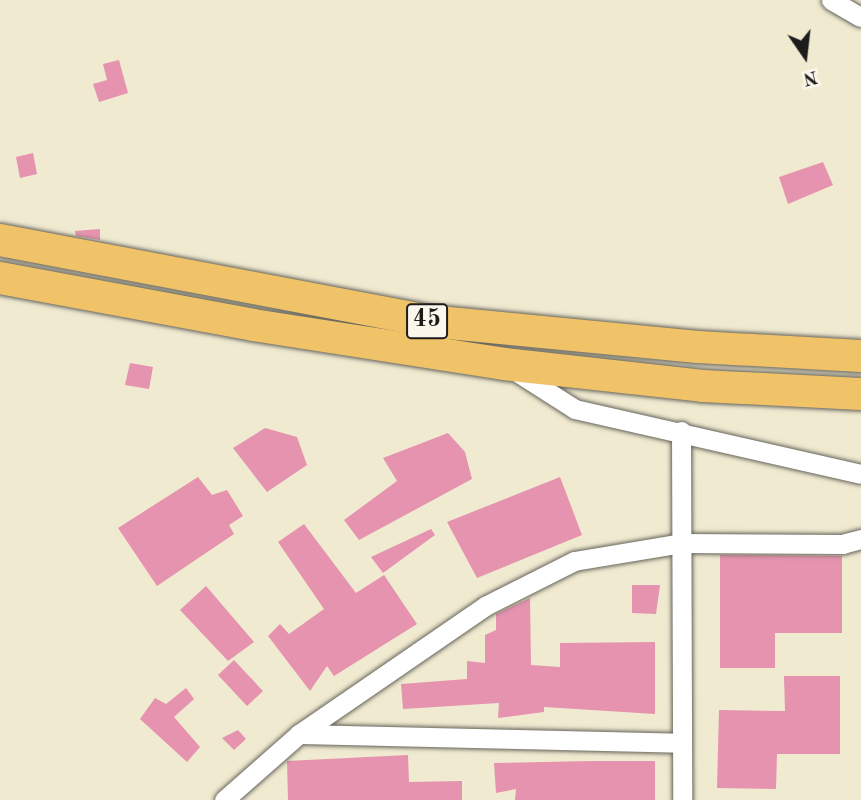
<!DOCTYPE html>
<style>
body{margin:0}
#map{position:relative;width:861px;height:800px;overflow:hidden;background:#f0ead1;font-family:"Old Standard TT",serif}
div>[style]{position:absolute}
.building>*{inset:0;background:#e593ae}
.roads{filter:drop-shadow(0 0 2px #66645b) drop-shadow(0 0 2px #66645b)}
.minor>*{height:19px;margin:-9.5px;padding:0 9.5px;transform-origin:9.5px;border-radius:9.5px;background:#fff}
.trunk>*{height:32px;margin:-16px;padding:0 16px;transform-origin:16px;border-radius:16px;background:#f0c369}
span{translate:-50% -50%;white-space:nowrap;text-align:center;line-height:1.15;-webkit-text-stroke:5px #fbf7ec;paint-order:stroke}
.shield-label span{padding:2px 5px;background:#fbf7ec;border:2px solid;border-radius:5px;-webkit-text-stroke-width:0}
.shield-label{font-size:24px;color:#1c1c1c;font-weight:700}
.north{position:absolute;left:770px;top:21px;width:70px;height:70px;-webkit-text-stroke:5px #fbf7ec;paint-order:stroke;rotate:166deg;font-size:19px;font-weight:700;line-height:28px;text-align:center;color:#1c1c1c}
.north::after{content:'';display:block;margin:auto;width:24px;height:32px;background:#1c1c1c;clip-path:polygon(50% 0,100% 100%,50% 72%,0 100%)}
</style>
<div id="map">
<div class="building">
<i style="clip-path:polygon(119px 60px,128px 93px,99px 102px,93px 84px,107px 80px,103px 64px)"></i>
<i style="clip-path:polygon(33px 153px,37px 174px,20px 178px,16px 157px)"></i>
<i style="clip-path:polygon(823px 162px,833px 185px,788px 204px,779px 177px)"></i>
<i style="clip-path:polygon(100px 229px,100px 240px,76px 236px,75px 231px)"></i>
<i style="clip-path:polygon(130px 363px,153px 367px,149px 389px,125px 385px)"></i>
<i style="clip-path:polygon(265px 428px,297px 437px,307px 465px,267px 492px,233px 448px)"></i>
<i style="clip-path:polygon(448px 433px,465px 452px,472px 479px,359px 540px,344px 520px,397px 481px,383px 458px)"></i>
<i style="clip-path:polygon(198px 477px,212px 495px,227px 490px,243px 516px,229px 525px,234px 534px,157px 586px,118px 528px)"></i>
<i style="clip-path:polygon(560px 477px,582px 535px,477px 578px,447px 522px)"></i>
<i style="clip-path:polygon(304px 524px,356px 593px,384px 575px,417px 624px,334px 676px,327px 666px,310px 691px,268px 636px,280px 624px,289px 634px,324px 609px,278px 542px)"></i>
<i style="clip-path:polygon(431px 529px,435px 535px,383px 573px,371px 557px)"></i>
<i style="clip-path:polygon(720px 555px,842px 556px,842px 633px,775px 633px,775px 668px,720px 668px)"></i>
<i style="clip-path:polygon(632px 585px,660px 585px,656px 614px,632px 613px)"></i>
<i style="clip-path:polygon(206px 586px,254px 642px,228px 661px,180px 610px)"></i>
<i style="clip-path:polygon(530px 598px,531px 665px,560px 667px,560px 643px,655px 642px,655px 714px,544px 707px,544px 712px,498px 718px,499px 703px,403px 709px,401px 684px,467px 679px,467px 661px,485px 663px,485px 635px,496px 630px,496px 614px)"></i>
<i style="clip-path:polygon(234px 660px,263px 691px,247px 706px,218px 675px)"></i>
<i style="clip-path:polygon(784px 676px,840px 676px,840px 754px,777px 754px,776px 789px,717px 788px,719px 710px,785px 711px)"></i>
<i style="clip-path:polygon(186px 688px,194px 699px,174px 717px,200px 747px,187px 762px,140px 719px,155px 698px,166px 704px)"></i>
<i style="clip-path:polygon(238px 730px,246px 739px,234px 750px,222px 738px)"></i>
<i style="clip-path:polygon(408px 755px,409px 782px,462px 781px,462px 800px,288px 800px,287px 761px)"></i>
<i style="clip-path:polygon(591px 761px,655px 761px,655px 800px,515px 800px,516px 789px,496px 793px,494px 763px)"></i>
</div>
<div class="roads">
<div class="minor">
<i style="left:831px;top:0;width:34px;rotate:30deg"></i>
<i style="left:514px;top:370px;width:72px;rotate:32.6deg"></i>
<i style="left:575px;top:409px;width:293px;rotate:12.8deg"></i>
<i style="left:681px;top:431px;width:369px;rotate:89.8deg"></i>
<i style="left:299px;top:734px;width:383px;rotate:1.3deg"></i>
<i style="left:224px;top:800px;width:100px;rotate:-41.3deg"></i>
<i style="left:299px;top:734px;width:226px;rotate:-34.5deg"></i>
<i style="left:485px;top:606px;width:100px;rotate:-26.8deg"></i>
<i style="left:574px;top:561px;width:109px;rotate:-9.5deg"></i>
<i style="left:682px;top:543px;width:160px;rotate:0.4deg"></i>
<i style="left:842px;top:544px;width:20px;rotate:-15deg"></i>
</div>
<div class="trunk">
<i style="left:0;top:240px;width:436px;rotate:10.7deg"></i>
<i style="left:428px;top:321px;width:271px;rotate:5.5deg"></i>
<i style="left:698px;top:347px;width:163px;rotate:3.2deg"></i>
<i style="left:0;top:278px;width:257px;rotate:10.5deg"></i>
<i style="left:253px;top:325px;width:254px;rotate:8.8deg"></i>
<i style="left:504px;top:364px;width:200px;rotate:6.3deg"></i>
<i style="left:703px;top:386px;width:158px;rotate:2.9deg"></i>
</div>
</div>
<div class="shield-label">
<span style="left:427px;top:321px">45</span>
</div>
<div class="north">N</div>
</div>
